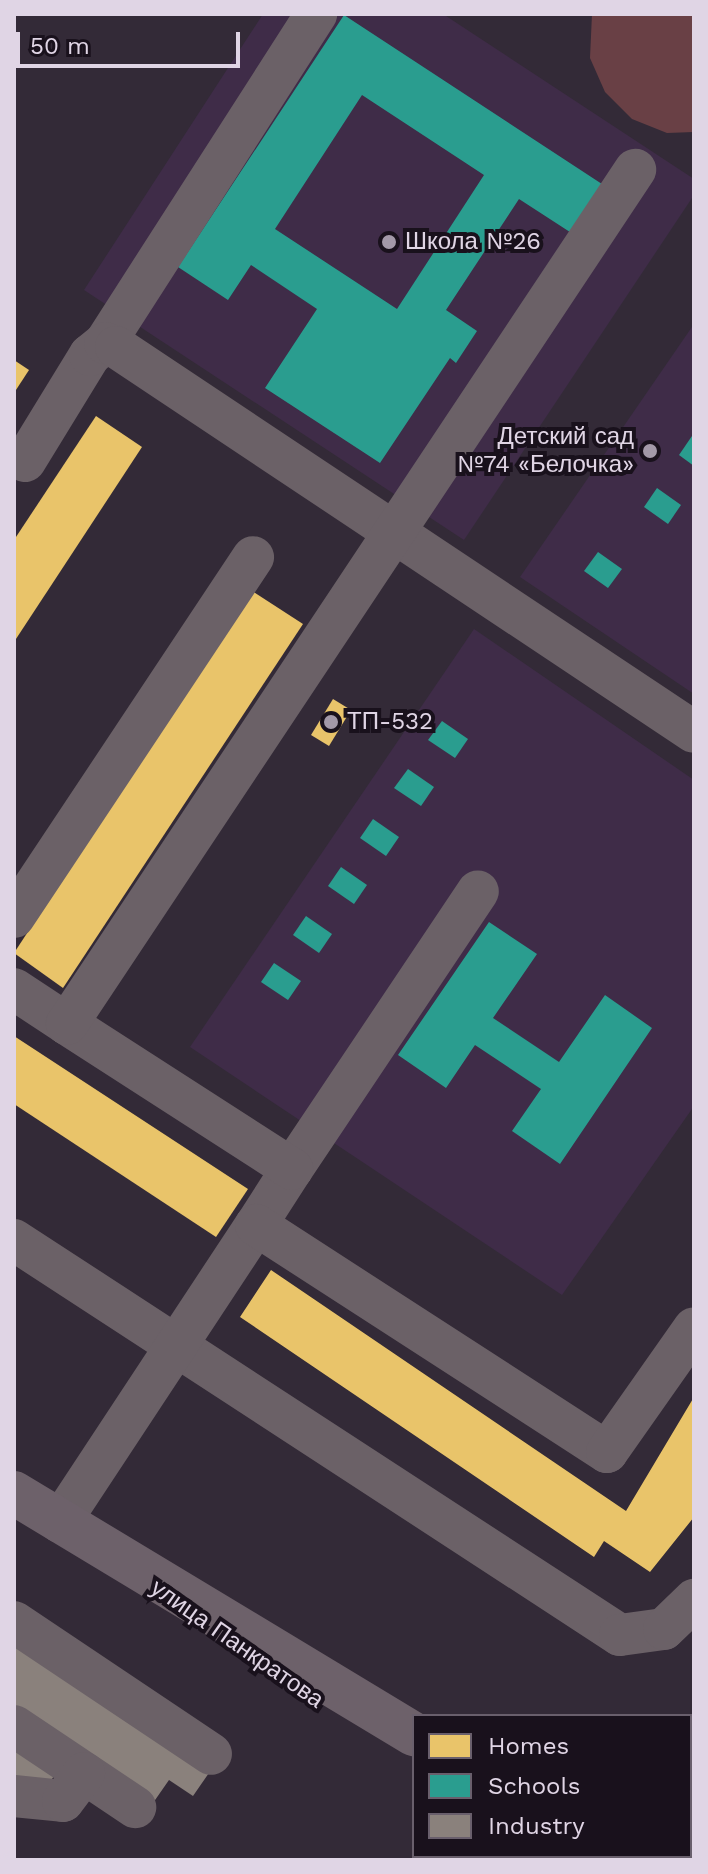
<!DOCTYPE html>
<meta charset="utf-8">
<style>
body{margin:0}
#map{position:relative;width:708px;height:1874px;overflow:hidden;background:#332a37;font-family:"Work Sans",sans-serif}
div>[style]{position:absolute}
.built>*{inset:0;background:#3f2c48}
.green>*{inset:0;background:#694045}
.homes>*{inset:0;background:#e9c46a}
.schools>*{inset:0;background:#2a9d8f}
.industry>*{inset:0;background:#8a817c}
.minor>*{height:42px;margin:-21px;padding:0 21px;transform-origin:21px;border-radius:21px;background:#6b6167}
.major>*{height:44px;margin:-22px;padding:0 22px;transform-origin:22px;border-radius:22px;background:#6d616a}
.dots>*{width:22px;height:22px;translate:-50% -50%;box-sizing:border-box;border:4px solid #19111c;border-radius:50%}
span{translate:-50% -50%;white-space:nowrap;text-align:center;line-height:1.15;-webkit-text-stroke:8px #19111c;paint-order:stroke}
.poi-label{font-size:24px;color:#e0d5e5}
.left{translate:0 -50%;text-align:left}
.right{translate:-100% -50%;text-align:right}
.street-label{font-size:24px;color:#e0d5e5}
.frame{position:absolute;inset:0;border:16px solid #e0d5e5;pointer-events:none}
.legend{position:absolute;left:412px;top:1714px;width:280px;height:144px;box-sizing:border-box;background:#19111c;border:2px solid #695f6c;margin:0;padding:10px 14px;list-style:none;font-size:24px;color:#e0d5e5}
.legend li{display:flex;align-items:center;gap:16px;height:40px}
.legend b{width:40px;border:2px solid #695f6c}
.scale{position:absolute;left:16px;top:32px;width:224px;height:36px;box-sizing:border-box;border:4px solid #e0d5e5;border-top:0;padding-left:10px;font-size:24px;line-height:28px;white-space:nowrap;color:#e0d5e5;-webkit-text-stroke:6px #19111c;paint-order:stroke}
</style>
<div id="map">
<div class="built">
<i style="clip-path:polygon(263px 14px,443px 14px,694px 179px,694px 195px,464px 540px,84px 290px)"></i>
<i style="clip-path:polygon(694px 324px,694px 694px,520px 577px)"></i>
<i style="clip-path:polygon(474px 629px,694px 780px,694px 1106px,562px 1295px,190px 1047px)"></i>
</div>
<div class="green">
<i style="clip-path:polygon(592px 14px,694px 14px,694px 132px,667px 133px,632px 119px,605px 92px,590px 58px)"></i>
</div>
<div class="homes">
<i style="clip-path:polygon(14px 360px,29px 370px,14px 393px)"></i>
<i style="clip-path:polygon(96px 416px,142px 447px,14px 642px,14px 540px)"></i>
<i style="clip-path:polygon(252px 591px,303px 624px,63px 988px,14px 953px)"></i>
<i style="clip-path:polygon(333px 699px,351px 710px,329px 746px,311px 735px)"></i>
<i style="clip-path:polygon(14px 1036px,248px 1189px,216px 1237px,14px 1104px)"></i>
<i style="clip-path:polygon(271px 1270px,626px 1511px,694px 1397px,694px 1517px,650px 1572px,604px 1541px,594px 1557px,240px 1317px)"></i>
</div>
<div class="schools">
<i style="clip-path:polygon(evenodd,344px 15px,605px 186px,573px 234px,519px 199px,446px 310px,477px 331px,456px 363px,450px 358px,380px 463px,265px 388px,317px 309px,251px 265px,228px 300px,178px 267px,344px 15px,362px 95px,484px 175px,397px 309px,275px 229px,362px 95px)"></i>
<i style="clip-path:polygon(692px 436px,694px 437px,694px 466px,679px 455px)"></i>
<i style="clip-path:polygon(657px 488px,681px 505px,668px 524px,644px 507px)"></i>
<i style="clip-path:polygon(598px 552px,622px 569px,608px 588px,584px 571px)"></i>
<i style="clip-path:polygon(442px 721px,468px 739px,455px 758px,428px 740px)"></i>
<i style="clip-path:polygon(408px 769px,434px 787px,421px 806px,394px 788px)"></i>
<i style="clip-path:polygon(373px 819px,399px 837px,386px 856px,360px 838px)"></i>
<i style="clip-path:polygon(341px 867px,367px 885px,354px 904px,328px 886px)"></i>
<i style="clip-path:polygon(306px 916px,332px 934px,319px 953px,293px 935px)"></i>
<i style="clip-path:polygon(489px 922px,537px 954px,493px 1018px,559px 1062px,605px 995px,652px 1028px,560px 1164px,512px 1131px,541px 1089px,475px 1045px,446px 1088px,398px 1055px)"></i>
<i style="clip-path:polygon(274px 963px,301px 981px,288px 1000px,261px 982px)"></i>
</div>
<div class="industry">
<i style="clip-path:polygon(14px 1638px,211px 1770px,193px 1796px,169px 1780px,153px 1803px,14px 1709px)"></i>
<i style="clip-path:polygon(14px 1747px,55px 1775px,45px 1788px,14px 1785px)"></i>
</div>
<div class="minor">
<i style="left:105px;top:343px;width:391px;rotate:-57.3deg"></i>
<i style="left:25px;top:461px;width:124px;rotate:-58.5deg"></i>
<i style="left:90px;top:355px;width:19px;rotate:-39deg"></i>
<i style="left:105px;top:343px;width:12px;rotate:20deg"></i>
<i style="left:116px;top:347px;width:694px;rotate:33.67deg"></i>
<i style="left:14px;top:917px;width:432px;rotate:-56.4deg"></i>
<i style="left:14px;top:989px;width:64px;rotate:33.4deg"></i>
<i style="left:292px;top:1169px;width:334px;rotate:-56.2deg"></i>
<i style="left:256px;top:1225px;width:67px;rotate:-57.3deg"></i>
<i style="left:292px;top:1169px;width:268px;rotate:-147.2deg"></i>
<i style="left:67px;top:1024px;width:1026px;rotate:-56.37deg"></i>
<i style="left:14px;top:1240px;width:723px;rotate:33.1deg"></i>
<i style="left:620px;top:1635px;width:44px;rotate:-7.8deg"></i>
<i style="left:664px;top:1629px;width:42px;rotate:-44deg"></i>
<i style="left:60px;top:1522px;width:356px;rotate:-56.6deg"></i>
<i style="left:256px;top:1225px;width:418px;rotate:32.9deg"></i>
<i style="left:607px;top:1452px;width:151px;rotate:-54.9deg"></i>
<i style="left:14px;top:1622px;width:237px;rotate:33.8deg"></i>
<i style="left:14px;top:1726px;width:146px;rotate:33.8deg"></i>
<i style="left:14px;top:1796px;width:49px;rotate:5.8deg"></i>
<i style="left:63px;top:1801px;width:35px;rotate:-53deg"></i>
</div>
<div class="major">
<i style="left:14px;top:1493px;width:467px;rotate:31.1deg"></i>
<i style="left:690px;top:1769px;width:4px;rotate:-14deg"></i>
<i style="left:515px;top:1856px;width:4px;rotate:63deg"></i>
<i style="left:567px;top:1860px;width:4px;rotate:-63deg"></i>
</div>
<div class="dots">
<i style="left:389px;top:242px;background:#a399a8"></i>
<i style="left:650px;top:451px;background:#a399a8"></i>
<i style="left:331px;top:722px;background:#a399a8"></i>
</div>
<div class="poi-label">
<span class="left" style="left:405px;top:242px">Школа №26</span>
<span class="right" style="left:634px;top:451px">Детский сад<br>№74 «Белочка»</span>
<span class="left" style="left:347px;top:722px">ТП-532</span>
</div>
<div class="street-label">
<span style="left:237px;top:1644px;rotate:35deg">улица Панкратова</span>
</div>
<div class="frame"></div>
<ul class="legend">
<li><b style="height:22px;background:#e9c46a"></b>Homes</li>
<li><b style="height:22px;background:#2a9d8f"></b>Schools</li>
<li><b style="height:22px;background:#8a817c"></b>Industry</li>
</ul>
<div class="scale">50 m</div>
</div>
